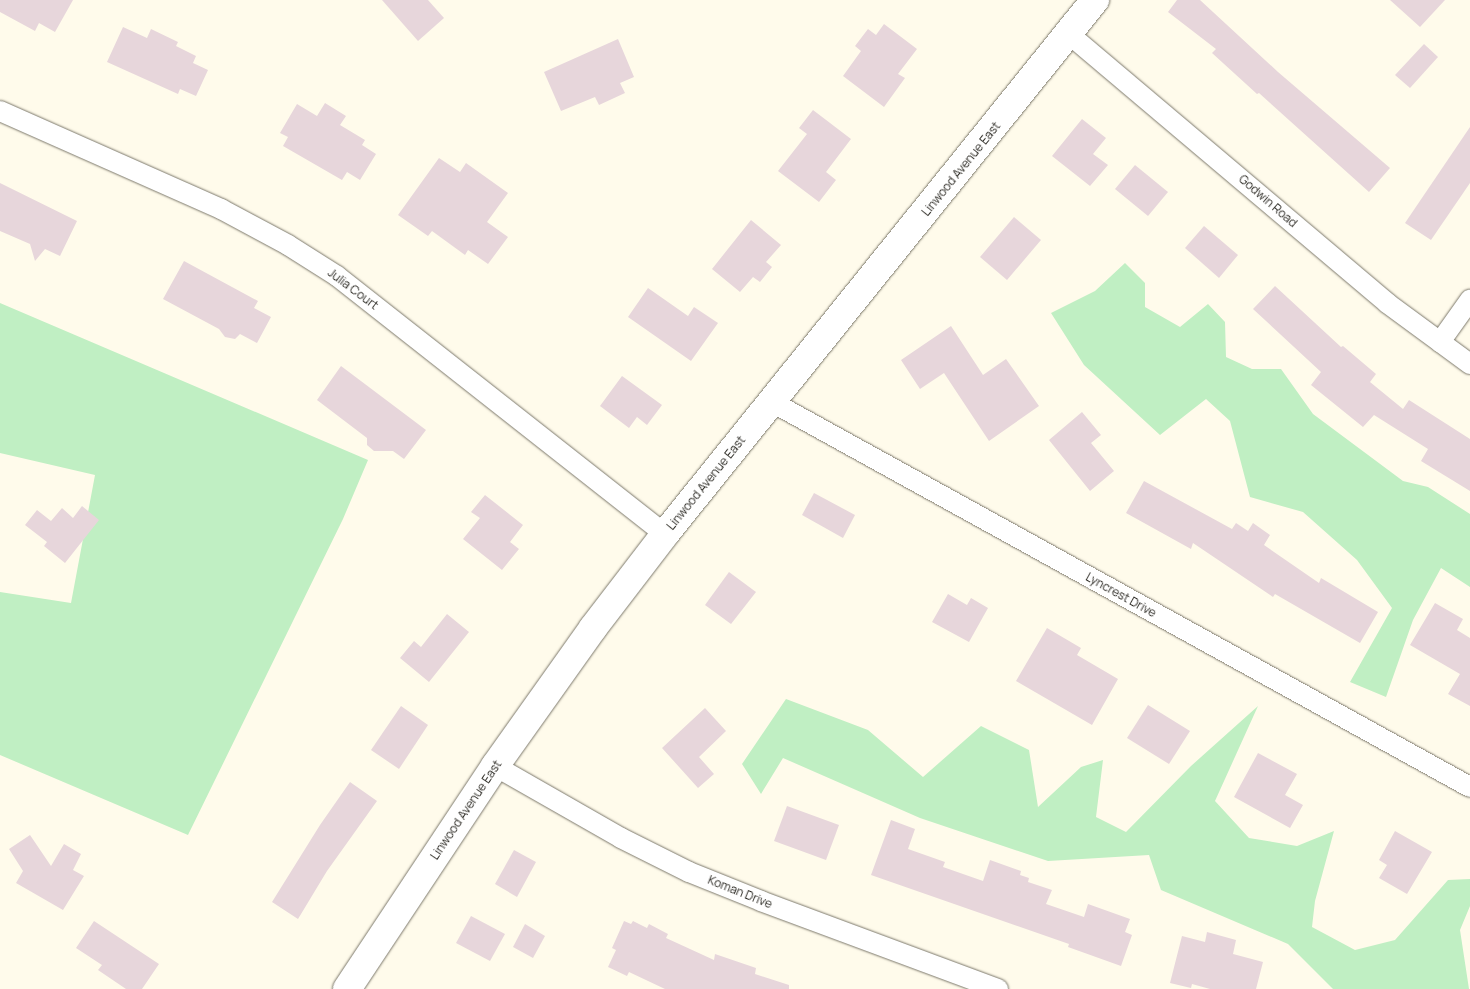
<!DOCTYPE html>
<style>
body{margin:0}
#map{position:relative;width:1470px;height:989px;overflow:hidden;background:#fffbeb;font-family:Manrope,sans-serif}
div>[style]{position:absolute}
.green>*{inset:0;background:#c0efc3}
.building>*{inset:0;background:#e7d6db}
.roads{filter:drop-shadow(0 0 1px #7c786b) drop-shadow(0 0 1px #7c786b)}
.minor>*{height:20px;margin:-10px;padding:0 10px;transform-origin:10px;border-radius:10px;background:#fff}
.secondary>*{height:28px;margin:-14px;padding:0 14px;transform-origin:14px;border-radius:14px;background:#fff}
span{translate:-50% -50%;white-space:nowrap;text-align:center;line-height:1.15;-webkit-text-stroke:4.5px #fff;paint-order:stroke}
.street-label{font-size:12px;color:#2b2923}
</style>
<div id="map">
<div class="green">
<i style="clip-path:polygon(1125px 263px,1145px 283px,1145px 307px,1180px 327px,1208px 304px,1225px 322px,1226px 357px,1252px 369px,1281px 369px,1313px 414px,1403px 481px,1428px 487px,1470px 514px,1470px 587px,1441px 568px,1413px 620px,1386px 697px,1350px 682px,1392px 608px,1357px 560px,1303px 512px,1250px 497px,1230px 421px,1206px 399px,1160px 435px,1084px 365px,1051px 313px,1095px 291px)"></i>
<i style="clip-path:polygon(0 303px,368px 460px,343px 519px,188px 835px,0 755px,0 592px,71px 603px,95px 475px,0 453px)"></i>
<i style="clip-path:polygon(786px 699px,868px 730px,923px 777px,981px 726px,1029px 750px,1038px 807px,1081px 767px,1103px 760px,1096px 817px,1126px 832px,1191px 766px,1258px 706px,1215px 801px,1249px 838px,1297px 846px,1334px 831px,1315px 901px,1312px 927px,1355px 950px,1395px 940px,1448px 880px,1470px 879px,1470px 906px,1460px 930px,1469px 989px,1333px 989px,1288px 944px,1161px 890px,1149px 855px,1048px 861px,920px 818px,783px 758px,761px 794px,742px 764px)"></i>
</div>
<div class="building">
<i style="clip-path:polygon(0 0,73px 0,55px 32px,39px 23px,35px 31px,0 12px)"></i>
<i style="clip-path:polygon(382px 0,428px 0,444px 18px,418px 41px)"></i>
<i style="clip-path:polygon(1177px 0,1200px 0,1278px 72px,1390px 168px,1369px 192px,1259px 93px,1257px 94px,1212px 53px,1216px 49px,1168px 12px)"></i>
<i style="clip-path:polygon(1390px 0,1445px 0,1420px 27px)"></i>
<i style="clip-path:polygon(884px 24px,917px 49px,898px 74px,905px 78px,884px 107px,843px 76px,861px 51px,855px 46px,868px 29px,876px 35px)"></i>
<i style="clip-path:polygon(123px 27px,147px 38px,151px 29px,178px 42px,176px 46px,196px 56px,193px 63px,208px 70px,196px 96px,180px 89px,178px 94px,107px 62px)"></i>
<i style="clip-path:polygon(618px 39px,634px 77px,620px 83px,625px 93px,599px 105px,595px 97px,561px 111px,544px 72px)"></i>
<i style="clip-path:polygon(1424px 44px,1438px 57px,1410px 88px,1395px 75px)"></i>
<i style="clip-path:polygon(325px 103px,346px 116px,340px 125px,365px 140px,362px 145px,376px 154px,360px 180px,347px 172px,342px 180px,283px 146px,288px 137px,280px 133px,297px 104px,317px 116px)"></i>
<i style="clip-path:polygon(813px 110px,851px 139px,826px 172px,836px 180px,819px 202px,778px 171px,807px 134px,799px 128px)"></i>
<i style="clip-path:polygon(1082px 119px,1106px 138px,1093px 154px,1108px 165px,1090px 186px,1052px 156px)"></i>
<i style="clip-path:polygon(1470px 127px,1470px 183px,1431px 240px,1405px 223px)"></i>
<i style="clip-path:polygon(439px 158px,460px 172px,466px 163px,508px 193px,487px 222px,508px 237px,488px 264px,468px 250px,465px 255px,432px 231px,428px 236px,398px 215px)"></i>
<i style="clip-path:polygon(1135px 165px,1168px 192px,1148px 216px,1115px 189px)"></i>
<i style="clip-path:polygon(0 183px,77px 221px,60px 256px,45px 249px,35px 261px,30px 244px,0 231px)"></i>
<i style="clip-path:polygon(1014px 217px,1041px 240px,1007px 280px,980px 257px)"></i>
<i style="clip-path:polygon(751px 220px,781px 245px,766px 262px,772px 267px,760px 282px,753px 277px,740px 292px,712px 269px)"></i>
<i style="clip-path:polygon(1204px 226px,1238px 255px,1219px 278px,1185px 248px)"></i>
<i style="clip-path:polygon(184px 261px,258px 301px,254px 308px,271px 317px,257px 343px,240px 334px,235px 339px,225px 337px,219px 329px,163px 299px)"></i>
<i style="clip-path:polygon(1275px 286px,1341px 347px,1343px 346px,1376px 374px,1370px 382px,1403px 409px,1409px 400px,1470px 439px,1470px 491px,1421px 461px,1428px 449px,1374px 415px,1363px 427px,1311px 385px,1321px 372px,1253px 309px)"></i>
<i style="clip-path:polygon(648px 288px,688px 316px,694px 307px,718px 323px,691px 361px,628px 317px)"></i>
<i style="clip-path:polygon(951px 326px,983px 375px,1006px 359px,1039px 406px,989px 441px,944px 373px,920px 389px,901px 360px)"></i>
<i style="clip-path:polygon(341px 366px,426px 430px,404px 459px,393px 451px,374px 451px,367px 445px,367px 438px,317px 400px)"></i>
<i style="clip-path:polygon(622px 376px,662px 405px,647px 425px,637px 417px,629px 428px,600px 406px)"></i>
<i style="clip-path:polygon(1082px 412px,1101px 435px,1091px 443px,1114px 471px,1090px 491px,1049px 440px)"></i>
<i style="clip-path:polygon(1144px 481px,1232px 529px,1236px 523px,1248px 531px,1253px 523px,1270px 535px,1264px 545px,1319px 583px,1321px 578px,1378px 612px,1360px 643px,1275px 594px,1273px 597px,1193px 543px,1191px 549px,1126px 513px)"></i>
<i style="clip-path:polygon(814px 493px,855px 515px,843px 538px,802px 515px)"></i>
<i style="clip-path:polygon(485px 495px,523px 525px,510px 542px,519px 549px,502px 570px,463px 539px,480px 518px,471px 512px)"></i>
<i style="clip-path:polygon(82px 506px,99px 520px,65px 563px,44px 546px,47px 542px,25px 525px,37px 510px,51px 521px,62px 508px,73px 518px)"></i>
<i style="clip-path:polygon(729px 572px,756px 592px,731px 624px,705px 605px)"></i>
<i style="clip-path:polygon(948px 594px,967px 605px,971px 598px,988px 608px,969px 642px,932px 622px)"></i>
<i style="clip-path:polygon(1435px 603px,1463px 619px,1457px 630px,1470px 638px,1470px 706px,1448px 694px,1460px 674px,1410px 645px)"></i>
<i style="clip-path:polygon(447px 614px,469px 632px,429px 682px,400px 658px,414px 641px,421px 647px)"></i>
<i style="clip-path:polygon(1047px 628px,1081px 648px,1077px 655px,1118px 679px,1092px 725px,1016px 681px)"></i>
<i style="clip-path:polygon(1148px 705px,1190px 731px,1169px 764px,1127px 738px)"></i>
<i style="clip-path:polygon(401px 706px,428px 725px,399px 769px,371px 750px)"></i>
<i style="clip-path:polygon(705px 708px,726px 731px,699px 757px,714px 774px,698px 788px,662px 748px)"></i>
<i style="clip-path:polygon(1258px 753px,1297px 774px,1285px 795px,1303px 805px,1290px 828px,1234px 797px)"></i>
<i style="clip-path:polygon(350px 782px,377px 801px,327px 871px,298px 919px,272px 902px,320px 825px)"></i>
<i style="clip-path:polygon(787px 806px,839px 825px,826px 860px,774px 841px)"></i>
<i style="clip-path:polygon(891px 820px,915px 829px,908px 849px,945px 862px,943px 867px,983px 881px,990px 860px,1021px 871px,1020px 875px,1029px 878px,1028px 882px,1052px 890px,1046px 904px,1084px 917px,1088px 904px,1130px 919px,1125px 932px,1132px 935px,1121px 966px,1068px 947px,1069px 944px,871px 875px)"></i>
<i style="clip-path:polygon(1395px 831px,1432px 852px,1407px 894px,1379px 878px,1387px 865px,1379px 860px)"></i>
<i style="clip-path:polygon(30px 835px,51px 866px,64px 844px,81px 854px,73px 870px,84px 876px,63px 910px,16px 883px,23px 871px,9px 849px)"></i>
<i style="clip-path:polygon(514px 850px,536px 862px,517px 897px,495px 884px)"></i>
<i style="clip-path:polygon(471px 916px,505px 934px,490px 961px,456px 943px)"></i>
<i style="clip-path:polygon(94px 921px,159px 964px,142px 989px,126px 989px,98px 970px,102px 965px,76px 948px)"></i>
<i style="clip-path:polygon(624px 921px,631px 924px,633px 921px,647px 928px,649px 924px,668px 934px,666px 938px,714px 960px,715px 954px,756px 968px,755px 974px,789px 985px,789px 989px,665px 989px,629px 972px,627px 976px,608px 967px,616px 950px,612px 948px)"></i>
<i style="clip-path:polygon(525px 924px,545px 936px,533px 958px,513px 947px)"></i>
<i style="clip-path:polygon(1207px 932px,1236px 940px,1233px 954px,1263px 962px,1256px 989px,1210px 989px,1192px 984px,1191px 988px,1170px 983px,1182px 936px,1205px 942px)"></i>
</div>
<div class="roads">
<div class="minor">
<i style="left:1069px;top:34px;width:417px;rotate:40.2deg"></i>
<i style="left:1387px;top:303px;width:103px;rotate:36.3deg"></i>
<i style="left:0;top:111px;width:242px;rotate:23.9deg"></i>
<i style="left:221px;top:209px;width:76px;rotate:28.2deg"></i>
<i style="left:288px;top:245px;width:58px;rotate:32.3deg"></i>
<i style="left:337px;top:276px;width:417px;rotate:38.2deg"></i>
<i style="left:1440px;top:342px;width:52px;rotate:-54.5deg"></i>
<i style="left:772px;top:402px;width:797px;rotate:28.88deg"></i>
<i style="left:495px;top:766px;width:145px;rotate:29.7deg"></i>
<i style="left:621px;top:838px;width:76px;rotate:26.6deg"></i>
<i style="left:689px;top:872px;width:78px;rotate:21.9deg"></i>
<i style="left:761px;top:901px;width:253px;rotate:20.4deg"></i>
</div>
<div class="secondary">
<i style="left:347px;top:989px;width:268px;rotate:-56.4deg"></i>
<i style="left:495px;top:766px;width:169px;rotate:-54.6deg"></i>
<i style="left:593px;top:628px;width:118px;rotate:-52.5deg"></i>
<i style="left:665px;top:534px;width:686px;rotate:-51.16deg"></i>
</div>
</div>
<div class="street-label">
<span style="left:961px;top:169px;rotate:-51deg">Linwood Avenue East</span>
<span style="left:1268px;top:201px;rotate:41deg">Godwin Road</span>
<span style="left:353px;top:289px;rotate:37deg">Julia Court</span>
<span style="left:706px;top:483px;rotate:-51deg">Linwood Avenue East</span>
<span style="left:1121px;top:595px;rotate:29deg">Lyncrest Drive</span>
<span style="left:466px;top:810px;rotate:-56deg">Linwood Avenue East</span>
<span style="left:740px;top:892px;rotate:22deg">Koman Drive</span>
</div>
</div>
